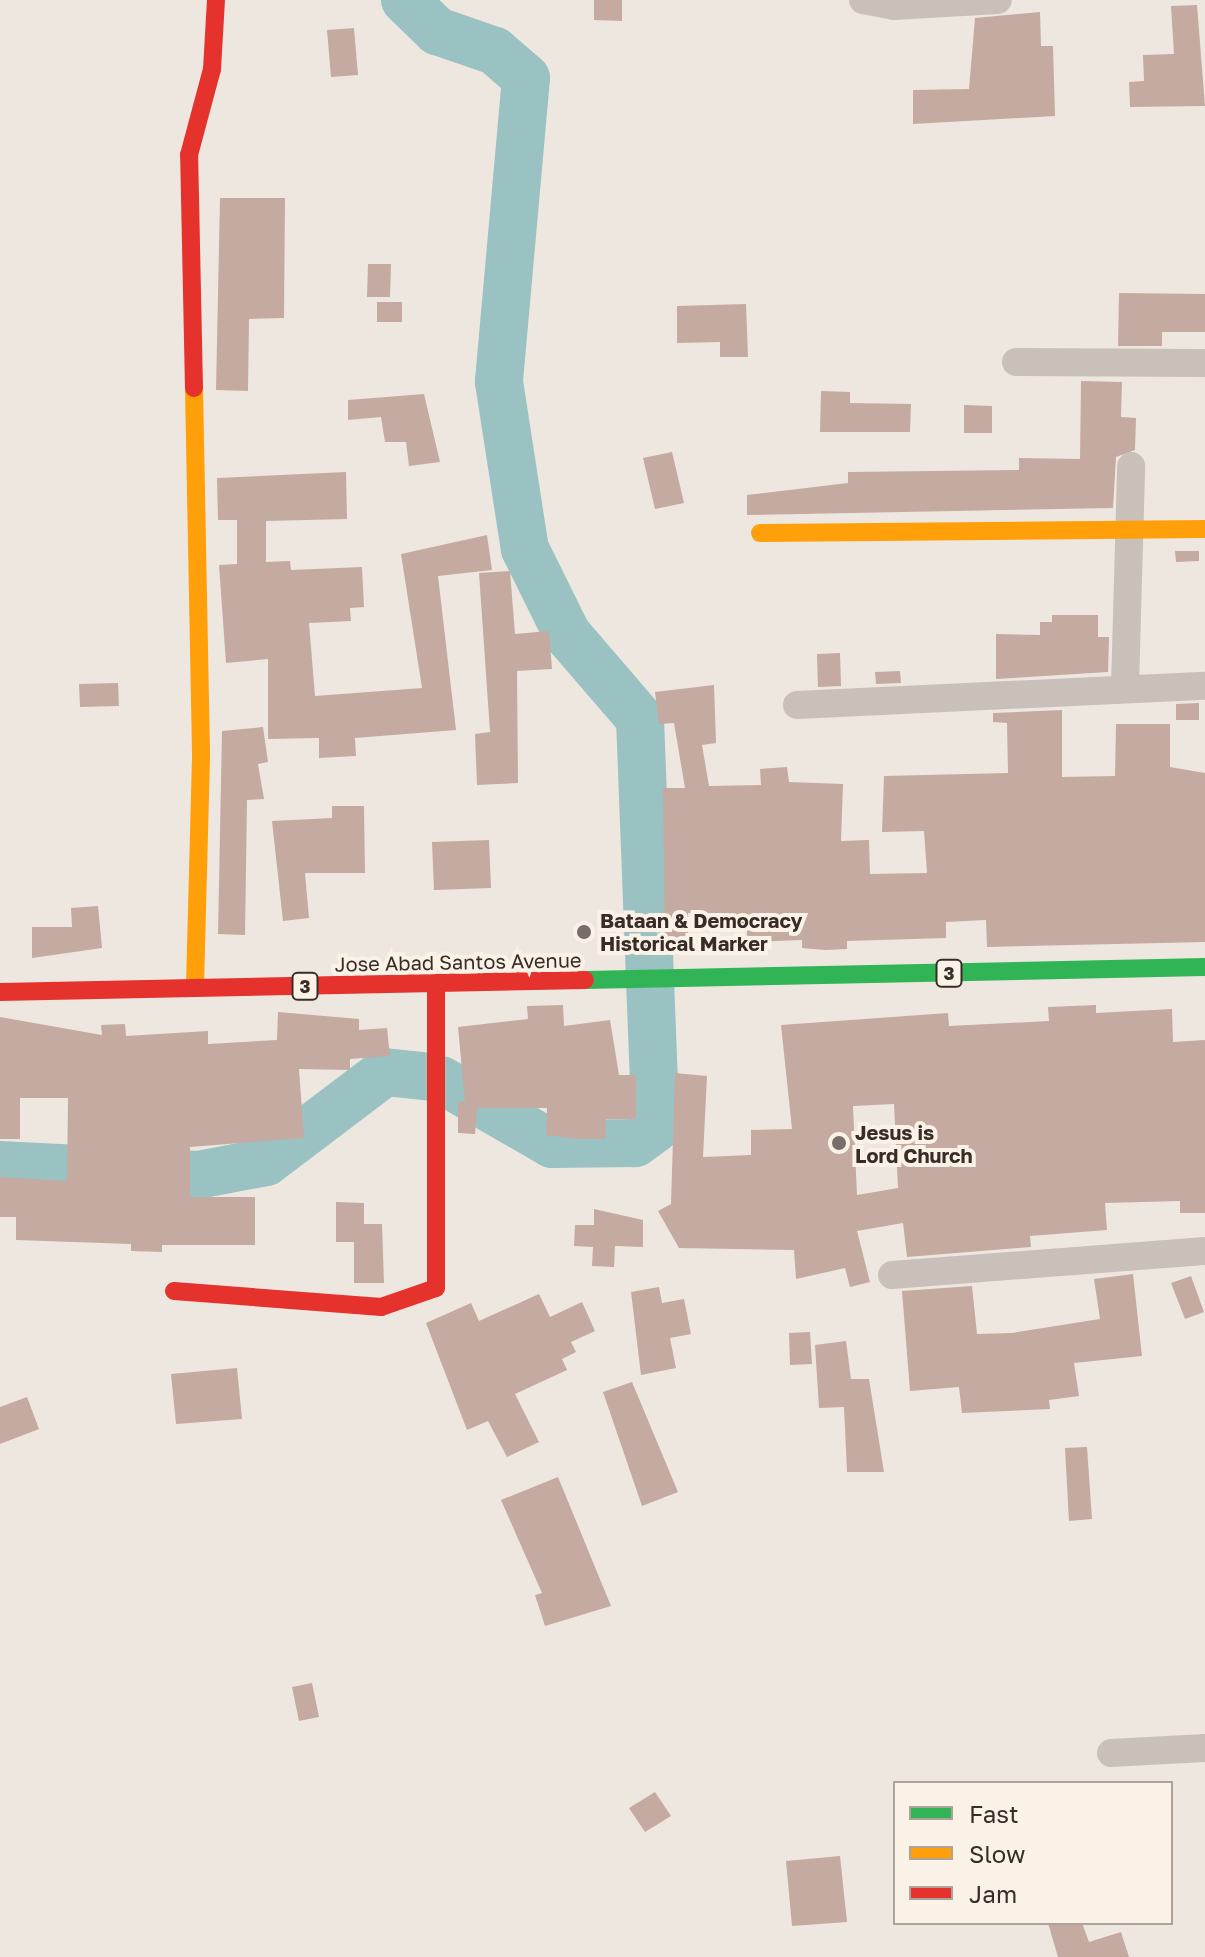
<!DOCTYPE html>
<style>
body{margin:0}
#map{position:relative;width:1205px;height:1957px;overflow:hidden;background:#eee7e0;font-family:"Golos Text",sans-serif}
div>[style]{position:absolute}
.river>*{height:48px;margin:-24px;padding:0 24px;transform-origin:24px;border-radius:24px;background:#9ac2c2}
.building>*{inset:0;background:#c4aaa0}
.street>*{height:28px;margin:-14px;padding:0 14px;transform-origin:14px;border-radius:14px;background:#c8c0b9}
.fast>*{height:18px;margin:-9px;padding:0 9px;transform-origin:9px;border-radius:9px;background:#30b455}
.slow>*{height:18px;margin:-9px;padding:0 9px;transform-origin:9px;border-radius:9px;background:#ff9f0a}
.jam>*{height:18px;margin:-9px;padding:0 9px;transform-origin:9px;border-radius:9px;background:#e5322d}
.dots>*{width:22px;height:22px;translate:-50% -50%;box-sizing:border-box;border:4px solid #fbf2e7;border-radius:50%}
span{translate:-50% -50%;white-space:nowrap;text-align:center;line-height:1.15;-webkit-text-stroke:8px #fbf2e7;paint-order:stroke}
.shield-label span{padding:2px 6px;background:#fbf2e7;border:2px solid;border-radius:6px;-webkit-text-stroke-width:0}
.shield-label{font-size:18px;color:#392c27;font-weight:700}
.poi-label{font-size:20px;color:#392c27;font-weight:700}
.left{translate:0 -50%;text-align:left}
.street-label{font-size:20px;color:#392c27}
.legend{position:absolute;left:893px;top:1781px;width:280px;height:144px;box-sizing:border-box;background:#fbf2e7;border:2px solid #ada39a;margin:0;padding:10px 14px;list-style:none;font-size:24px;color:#392c27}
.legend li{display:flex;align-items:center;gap:16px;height:40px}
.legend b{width:40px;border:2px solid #ada39a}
</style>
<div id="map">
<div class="river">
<i style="left:405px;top:0;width:45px;rotate:44.1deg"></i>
<i style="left:437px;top:31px;width:61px;rotate:19deg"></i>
<i style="left:495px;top:51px;width:41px;rotate:41.1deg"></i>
<i style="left:526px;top:78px;width:305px;rotate:95.1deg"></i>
<i style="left:499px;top:382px;width:169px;rotate:81.2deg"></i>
<i style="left:525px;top:549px;width:95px;rotate:63.7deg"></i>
<i style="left:567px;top:634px;width:112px;rotate:49.3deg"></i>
<i style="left:640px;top:719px;width:409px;rotate:87.8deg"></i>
<i style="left:656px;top:1128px;width:26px;rotate:144deg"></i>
<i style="left:635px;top:1143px;width:83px;rotate:179.3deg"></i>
<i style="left:552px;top:1144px;width:128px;rotate:-150deg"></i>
<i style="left:0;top:1165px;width:198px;rotate:2.9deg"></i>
<i style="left:198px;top:1175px;width:69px;rotate:-10.8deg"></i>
<i style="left:266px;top:1162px;width:149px;rotate:-37.1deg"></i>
<i style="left:385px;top:1072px;width:47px;rotate:6.1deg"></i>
</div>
<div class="building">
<i style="clip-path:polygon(594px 0,622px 0,622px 21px,594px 20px)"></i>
<i style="clip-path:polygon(1197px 5px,1205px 106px,1130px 107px,1129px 82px,1144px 81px,1143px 55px,1174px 54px,1171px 6px)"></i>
<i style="clip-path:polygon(1040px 12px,1041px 46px,1053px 46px,1055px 116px,913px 124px,913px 90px,969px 89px,975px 18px)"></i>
<i style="clip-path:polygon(354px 28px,358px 75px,331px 77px,327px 30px)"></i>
<i style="clip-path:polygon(220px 198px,285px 198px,284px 318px,249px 319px,248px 391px,216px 390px)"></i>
<i style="clip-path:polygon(368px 264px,391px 264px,390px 297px,367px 297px)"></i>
<i style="clip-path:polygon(1119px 293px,1205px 294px,1205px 332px,1162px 332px,1162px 346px,1118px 346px)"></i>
<i style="clip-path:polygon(377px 302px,402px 302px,402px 322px,377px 322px)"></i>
<i style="clip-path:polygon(746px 304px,748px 357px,720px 357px,720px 342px,677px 343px,677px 306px)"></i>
<i style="clip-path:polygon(1081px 381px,1122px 382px,1121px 417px,1136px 418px,1135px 450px,1116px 457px,1113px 508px,747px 515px,747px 495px,848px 483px,848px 472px,1019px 470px,1019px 458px,1080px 459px)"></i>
<i style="clip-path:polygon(821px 391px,850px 392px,850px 403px,911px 404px,910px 432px,820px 432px)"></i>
<i style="clip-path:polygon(424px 394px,440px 462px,409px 466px,406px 442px,385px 442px,381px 417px,348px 420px,348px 400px)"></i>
<i style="clip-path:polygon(964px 405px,992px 406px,992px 433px,964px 433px)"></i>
<i style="clip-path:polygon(672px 452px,684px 503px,655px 509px,643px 458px)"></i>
<i style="clip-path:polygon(346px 472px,347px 519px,266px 521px,266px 562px,290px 561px,291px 570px,362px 567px,364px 607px,350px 608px,351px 621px,309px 623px,315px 696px,422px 688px,401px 554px,487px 535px,492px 570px,438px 576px,456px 730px,355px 738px,356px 756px,319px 758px,319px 738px,268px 739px,268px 659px,226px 663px,219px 565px,237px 564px,237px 520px,218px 520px,217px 478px)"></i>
<i style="clip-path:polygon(1175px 551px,1199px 551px,1199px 561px,1176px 562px)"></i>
<i style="clip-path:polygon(510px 571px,515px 634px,549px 631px,552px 669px,517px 671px,518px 783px,477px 785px,475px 734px,490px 732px,479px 573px)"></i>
<i style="clip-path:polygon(1052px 615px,1098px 615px,1098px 637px,1109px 637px,1108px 672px,996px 679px,996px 634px,1040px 635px,1040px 622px,1052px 622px)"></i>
<i style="clip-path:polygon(840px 653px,841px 686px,818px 687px,817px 654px)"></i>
<i style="clip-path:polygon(900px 671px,901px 683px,876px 684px,875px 672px)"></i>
<i style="clip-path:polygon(118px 683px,119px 706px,80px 707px,79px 684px)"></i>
<i style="clip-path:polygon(714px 685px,716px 743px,702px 745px,709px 786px,761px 785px,760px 769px,787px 767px,789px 782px,843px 784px,841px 841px,869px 840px,870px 874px,927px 873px,924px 831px,882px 832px,884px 776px,1008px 773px,1007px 723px,993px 722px,993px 713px,1062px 710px,1062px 777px,1115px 776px,1116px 724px,1170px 724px,1170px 767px,1205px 773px,1205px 942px,987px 947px,986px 920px,946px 922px,946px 938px,847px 941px,847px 949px,825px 950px,802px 948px,802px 940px,748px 942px,746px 924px,730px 926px,728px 913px,688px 913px,688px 949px,665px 949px,663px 788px,685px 788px,674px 723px,659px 724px,655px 692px)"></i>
<i style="clip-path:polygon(1199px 703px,1199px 720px,1176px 720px,1176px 704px)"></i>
<i style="clip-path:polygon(263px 727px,268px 762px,258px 764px,264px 799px,247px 800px,245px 935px,218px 934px,222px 731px)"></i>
<i style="clip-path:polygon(332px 806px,364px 806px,365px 873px,305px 873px,309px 918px,283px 921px,272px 821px,332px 818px)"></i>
<i style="clip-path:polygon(489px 840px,491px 888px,434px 890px,432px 842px)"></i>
<i style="clip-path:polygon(98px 906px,102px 948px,32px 958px,32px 927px,72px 927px,71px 908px)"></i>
<i style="clip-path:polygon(563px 1005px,564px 1026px,610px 1020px,619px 1075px,636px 1075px,636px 1119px,606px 1119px,605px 1139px,578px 1139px,546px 1135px,547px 1108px,477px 1108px,475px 1134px,458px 1133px,458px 1102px,465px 1102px,458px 1027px,528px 1019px,527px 1006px)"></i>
<i style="clip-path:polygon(evenodd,1096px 1005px,1096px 1013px,1172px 1009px,1173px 1042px,1205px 1040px,1205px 1213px,1180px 1213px,1180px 1201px,1105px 1203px,1107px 1230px,1030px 1236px,1031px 1247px,907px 1257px,903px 1223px,857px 1231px,870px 1282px,850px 1287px,845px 1268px,796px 1279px,794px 1250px,679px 1248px,658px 1211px,671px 1204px,675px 1073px,707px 1076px,703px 1157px,751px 1155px,751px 1130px,792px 1129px,781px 1025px,948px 1013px,949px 1026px,1049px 1021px,1048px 1007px,1096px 1005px,894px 1104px,898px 1188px,857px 1195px,853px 1106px,894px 1104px)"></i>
<i style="clip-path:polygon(278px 1012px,359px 1019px,359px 1030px,387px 1028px,390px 1056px,350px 1059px,350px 1070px,299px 1069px,304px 1138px,190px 1147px,190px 1197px,255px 1197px,255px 1245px,162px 1245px,162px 1252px,131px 1251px,131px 1244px,16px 1240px,16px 1217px,0 1217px,0 1177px,67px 1181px,68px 1098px,20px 1098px,20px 1139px,0 1139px,0 1017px,102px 1035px,101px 1025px,125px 1024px,126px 1036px,208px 1031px,208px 1044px,277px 1040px)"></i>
<i style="clip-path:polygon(336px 1202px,364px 1203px,364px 1224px,382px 1224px,384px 1283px,354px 1283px,354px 1242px,336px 1242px)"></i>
<i style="clip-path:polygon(594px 1209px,643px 1220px,643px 1247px,615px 1246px,614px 1267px,592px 1266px,593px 1247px,574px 1246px,575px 1225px,594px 1225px)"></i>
<i style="clip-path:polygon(1133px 1274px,1142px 1356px,1074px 1363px,1079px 1396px,1049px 1400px,1050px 1409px,962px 1413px,959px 1387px,910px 1391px,902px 1291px,972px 1286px,977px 1334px,1012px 1333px,1100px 1319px,1094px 1279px)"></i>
<i style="clip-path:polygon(1191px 1276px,1204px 1312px,1185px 1319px,1171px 1283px)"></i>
<i style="clip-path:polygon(659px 1287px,662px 1303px,684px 1299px,691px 1334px,670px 1338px,676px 1368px,641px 1375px,631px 1292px)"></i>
<i style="clip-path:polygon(539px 1294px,550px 1317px,582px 1302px,595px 1331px,571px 1342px,576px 1352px,562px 1359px,567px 1370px,515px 1394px,539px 1442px,507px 1457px,488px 1421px,467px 1430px,426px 1323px,471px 1303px,479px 1321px)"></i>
<i style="clip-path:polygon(810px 1332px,812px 1364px,790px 1365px,789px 1333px)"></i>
<i style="clip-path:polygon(846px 1341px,851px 1379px,869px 1379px,884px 1472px,847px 1472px,844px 1407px,819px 1408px,815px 1345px)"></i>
<i style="clip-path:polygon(237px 1368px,242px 1419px,176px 1424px,171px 1374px)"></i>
<i style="clip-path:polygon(632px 1382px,678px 1492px,642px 1506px,603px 1392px)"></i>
<i style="clip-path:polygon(27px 1397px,39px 1429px,0 1444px,0 1407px)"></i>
<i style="clip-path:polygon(1087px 1447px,1092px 1519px,1069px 1521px,1065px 1448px)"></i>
<i style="clip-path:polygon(558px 1477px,611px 1606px,545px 1626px,535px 1595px,542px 1593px,501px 1500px)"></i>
<i style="clip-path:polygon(312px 1683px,319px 1717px,299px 1721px,292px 1687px)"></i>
<i style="clip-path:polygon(655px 1792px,671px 1816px,645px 1832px,629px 1808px)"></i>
<i style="clip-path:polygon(840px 1856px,847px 1922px,792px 1926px,786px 1861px)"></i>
<i style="clip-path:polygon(1048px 1923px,1082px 1923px,1089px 1942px,1121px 1932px,1129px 1957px,1058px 1957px)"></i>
</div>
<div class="street">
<i style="left:863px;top:0;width:32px;rotate:11deg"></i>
<i style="left:894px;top:6px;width:104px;rotate:-3.3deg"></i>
<i style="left:1016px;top:362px;width:189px;rotate:0.3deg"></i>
<i style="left:1125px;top:687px;width:221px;rotate:-88.4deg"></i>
<i style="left:797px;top:705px;width:408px;rotate:-2.7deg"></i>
<i style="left:892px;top:1275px;width:314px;rotate:-4.4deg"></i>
<i style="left:1111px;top:1753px;width:94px;rotate:-3deg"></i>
</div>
<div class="fast">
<i style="left:585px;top:980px;width:620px;rotate:-1.2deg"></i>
</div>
<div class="slow">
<i style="left:194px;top:388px;width:369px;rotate:88.9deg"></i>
<i style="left:201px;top:757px;width:228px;rotate:91.5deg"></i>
<i style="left:760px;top:533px;width:445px;rotate:-0.5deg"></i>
</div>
<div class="jam">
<i style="left:194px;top:388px;width:233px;rotate:-91.2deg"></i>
<i style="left:189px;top:155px;width:89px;rotate:-75deg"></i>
<i style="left:212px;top:69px;width:69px;rotate:-86.7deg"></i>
<i style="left:0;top:992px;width:585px;rotate:-1.18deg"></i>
<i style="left:174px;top:1291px;width:208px;rotate:4.4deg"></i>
<i style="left:381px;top:1307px;width:58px;rotate:-19.1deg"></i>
<i style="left:436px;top:1288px;width:300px;rotate:-90deg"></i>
</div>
<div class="dots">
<i style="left:584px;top:932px;background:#786d68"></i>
<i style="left:839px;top:1143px;background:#786d68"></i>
</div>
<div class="shield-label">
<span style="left:949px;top:973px">3</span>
<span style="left:305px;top:986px">3</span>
</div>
<div class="poi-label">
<span class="left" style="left:600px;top:932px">Bataan &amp; Democracy<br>Historical Marker</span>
<span class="left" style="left:855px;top:1144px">Jesus is<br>Lord Church</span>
</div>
<div class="street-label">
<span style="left:458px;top:962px;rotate:-1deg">Jose Abad Santos Avenue</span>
</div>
<ul class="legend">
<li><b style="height:10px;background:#30b455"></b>Fast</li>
<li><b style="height:10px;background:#ff9f0a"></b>Slow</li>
<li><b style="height:10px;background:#e5322d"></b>Jam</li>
</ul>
</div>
